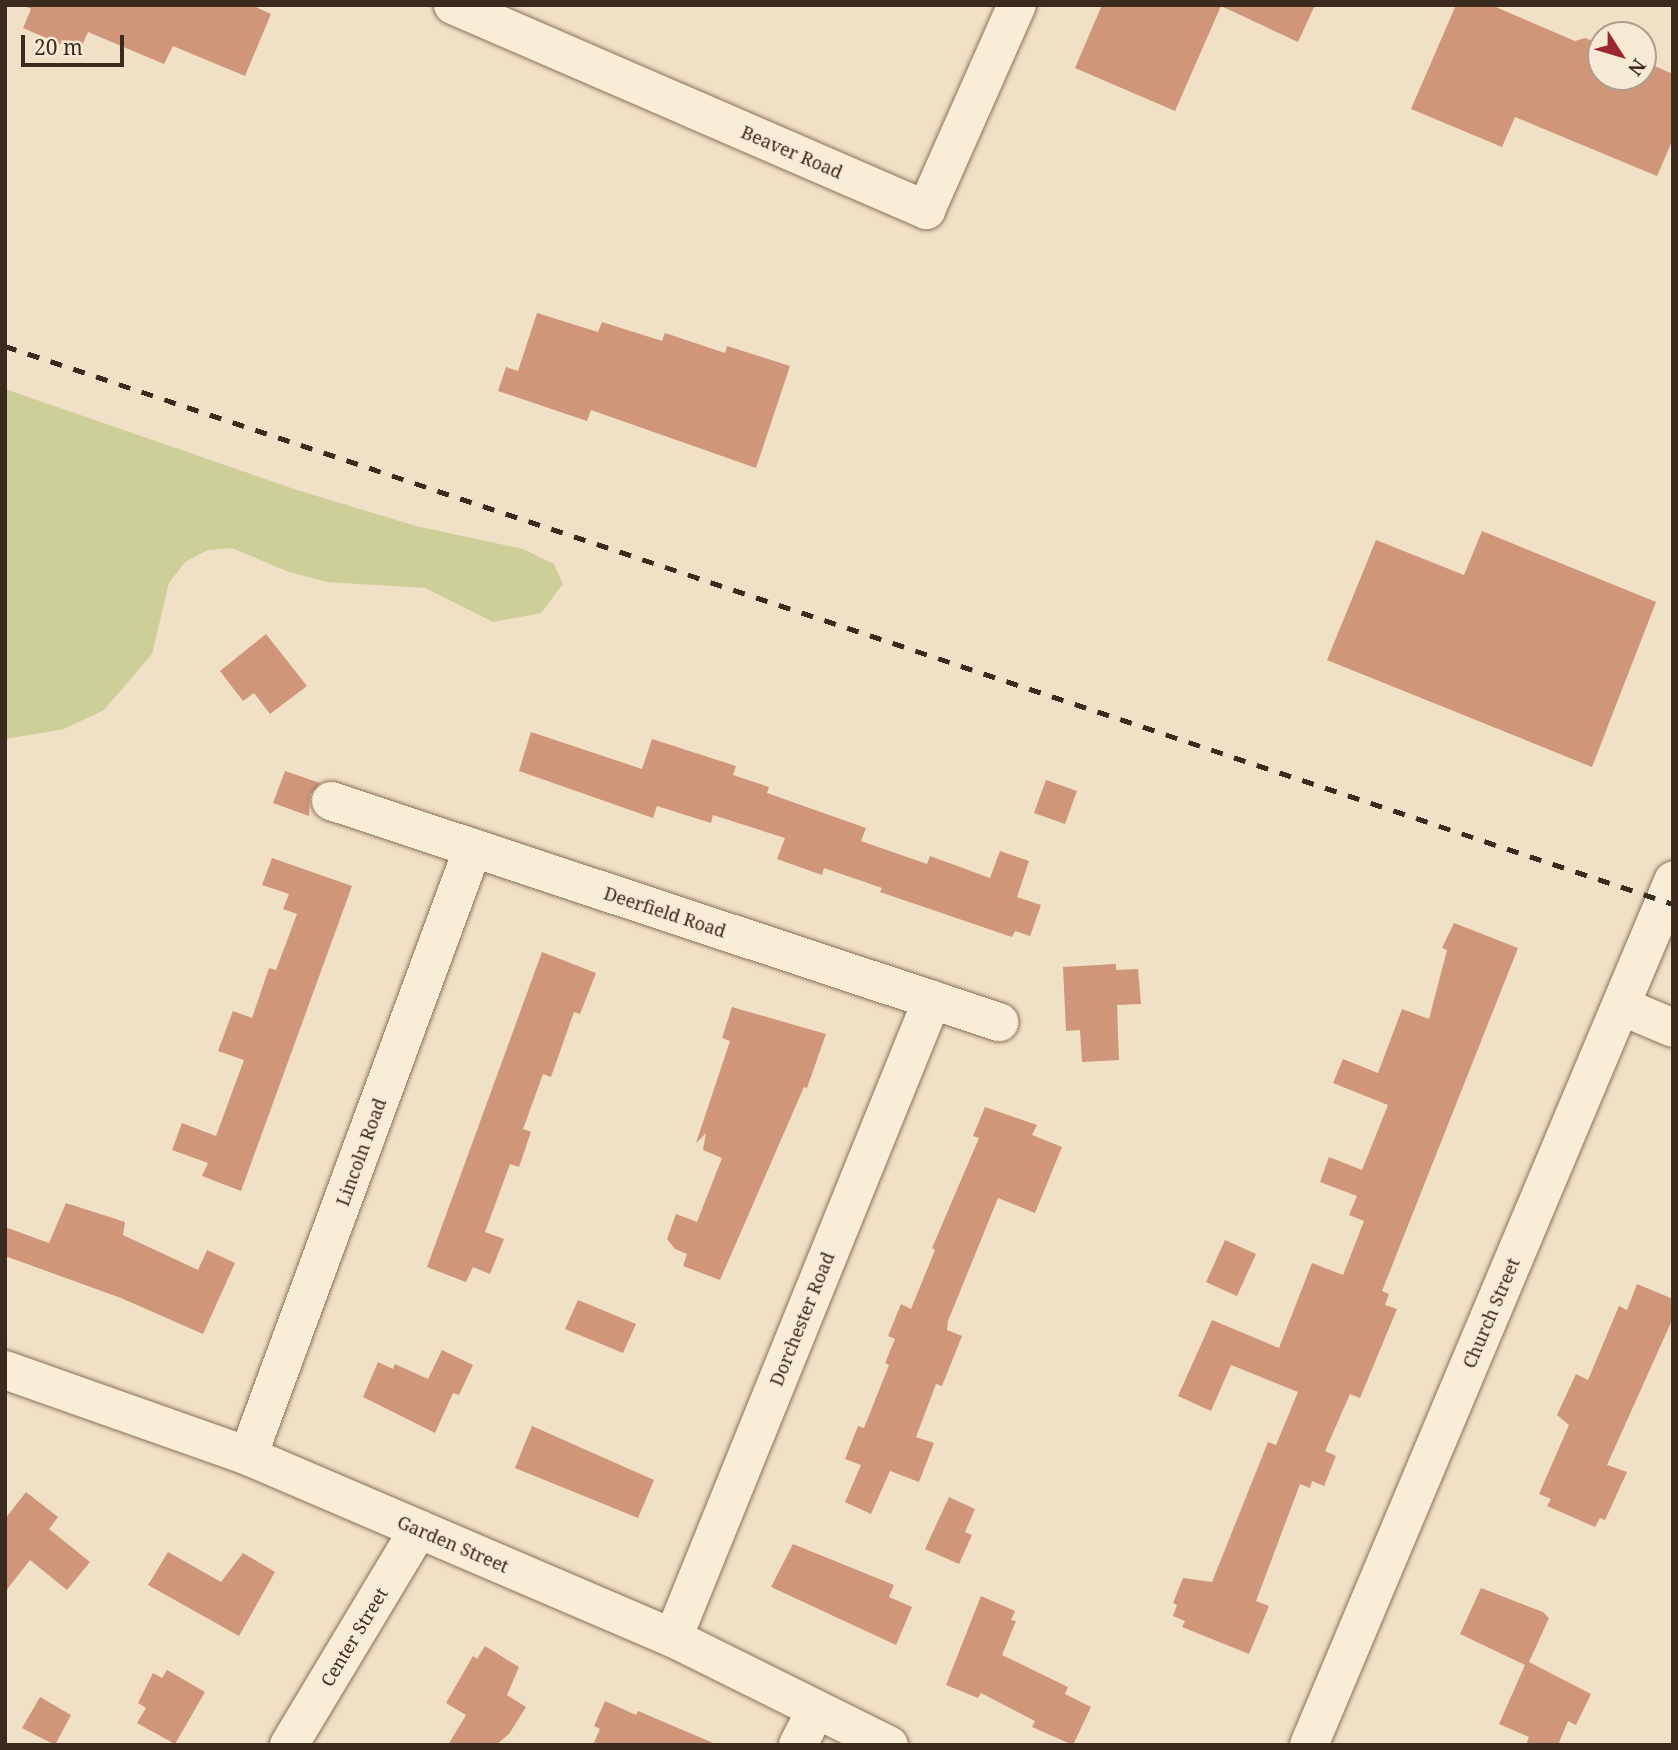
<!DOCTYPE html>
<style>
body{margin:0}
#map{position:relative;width:1678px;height:1750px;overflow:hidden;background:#f0e0c5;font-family:"Noto Serif",serif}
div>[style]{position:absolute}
.green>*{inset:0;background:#cdcf98}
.building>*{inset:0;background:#d09679}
.roads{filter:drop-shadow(0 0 2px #8c715a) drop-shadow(0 0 2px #8c715a)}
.minor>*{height:38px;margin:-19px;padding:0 19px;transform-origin:19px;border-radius:19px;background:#faedd8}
.rail>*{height:5px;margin-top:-2.5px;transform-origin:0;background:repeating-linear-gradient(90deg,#3b2a1e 0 12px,transparent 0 24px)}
span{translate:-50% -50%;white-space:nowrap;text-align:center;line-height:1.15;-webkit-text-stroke:5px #f7ead5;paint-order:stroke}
.street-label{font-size:18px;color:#3b2a1e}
.frame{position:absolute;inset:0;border:7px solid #3b2a1e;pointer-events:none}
.north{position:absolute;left:1587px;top:21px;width:70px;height:70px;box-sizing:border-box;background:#f7ead5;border:2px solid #ac9d8c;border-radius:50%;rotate:127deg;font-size:19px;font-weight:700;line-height:28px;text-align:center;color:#3b2a1e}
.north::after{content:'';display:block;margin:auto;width:24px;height:32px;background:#9d2731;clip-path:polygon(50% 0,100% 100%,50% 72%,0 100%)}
.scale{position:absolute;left:21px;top:35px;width:103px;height:32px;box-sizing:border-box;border:4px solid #3b2a1e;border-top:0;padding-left:9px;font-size:21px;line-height:24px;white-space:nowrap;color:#3b2a1e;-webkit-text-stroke:5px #f7ead5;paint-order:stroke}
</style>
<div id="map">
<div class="green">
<i style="clip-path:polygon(5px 389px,297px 490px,416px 526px,523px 549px,554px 564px,563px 584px,541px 613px,493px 622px,425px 588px,327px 582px,289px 572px,232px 548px,208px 550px,185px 562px,169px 583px,152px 654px,104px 710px,64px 729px,5px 739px)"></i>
</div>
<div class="building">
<i style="clip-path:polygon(24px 5px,251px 5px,271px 14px,245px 76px,173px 46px,164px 64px,88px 32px,79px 52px,23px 28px,31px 9px)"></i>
<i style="clip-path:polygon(1102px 5px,1315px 5px,1298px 42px,1221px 6px,1175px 111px,1075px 68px)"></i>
<i style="clip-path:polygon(1456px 5px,1491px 5px,1575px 41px,1585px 38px,1601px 44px,1601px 77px,1643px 77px,1643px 61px,1673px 74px,1673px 139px,1657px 176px,1515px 117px,1502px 147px,1411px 109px)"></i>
<i style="clip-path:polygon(537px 313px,598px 332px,602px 322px,662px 341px,665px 333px,725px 353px,727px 346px,790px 366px,756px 468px,591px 410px,587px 421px,498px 391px,506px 367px,518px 371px)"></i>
<i style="clip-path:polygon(1482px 531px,1656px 602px,1592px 767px,1327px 660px,1376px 540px,1464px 575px)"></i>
<i style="clip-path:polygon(266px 634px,307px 686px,270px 714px,254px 693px,243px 701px,220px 671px)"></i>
<i style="clip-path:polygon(531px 732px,642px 769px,652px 739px,736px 766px,733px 775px,769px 787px,767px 793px,866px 828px,861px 841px,927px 864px,930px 856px,990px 878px,1000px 851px,1029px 861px,1017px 897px,1041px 905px,1030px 936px,1015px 931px,1012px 937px,880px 892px,882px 888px,824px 868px,822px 875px,777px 859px,785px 838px,713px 815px,711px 823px,657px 806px,653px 818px,519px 771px)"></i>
<i style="clip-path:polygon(285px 771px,320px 783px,310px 795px,309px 816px,273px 803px)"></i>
<i style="clip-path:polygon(1046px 780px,1077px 791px,1065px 824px,1034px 813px)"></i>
<i style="clip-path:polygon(272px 858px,352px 886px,241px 1191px,202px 1176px,208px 1163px,172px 1150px,182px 1123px,216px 1136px,244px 1060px,218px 1051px,233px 1011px,252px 1018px,269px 968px,276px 970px,297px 914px,283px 909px,289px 894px,262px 885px)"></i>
<i style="clip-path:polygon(1454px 923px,1518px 948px,1382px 1291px,1389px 1294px,1385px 1305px,1397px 1309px,1360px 1398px,1350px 1394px,1325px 1451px,1336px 1456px,1324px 1486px,1312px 1481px,1310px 1488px,1300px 1484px,1256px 1601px,1269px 1606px,1249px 1654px,1182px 1627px,1185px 1621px,1173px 1616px,1177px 1605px,1173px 1603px,1183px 1578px,1212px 1582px,1268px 1442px,1276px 1445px,1298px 1392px,1231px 1365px,1211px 1411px,1178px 1396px,1212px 1320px,1279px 1348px,1312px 1263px,1343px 1275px,1364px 1221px,1349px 1215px,1357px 1196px,1320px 1182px,1329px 1157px,1362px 1170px,1388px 1105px,1333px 1083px,1343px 1059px,1378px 1073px,1402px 1009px,1429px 1019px,1447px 950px,1442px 948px)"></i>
<i style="clip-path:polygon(542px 952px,596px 973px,580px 1014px,574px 1012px,551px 1077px,543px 1074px,523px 1129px,531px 1132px,519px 1167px,510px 1164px,485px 1232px,504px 1239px,490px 1274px,473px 1267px,466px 1282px,427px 1267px)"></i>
<i style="clip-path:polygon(1116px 964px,1116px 970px,1138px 969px,1141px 1004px,1117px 1005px,1119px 1060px,1082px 1062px,1080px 1030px,1066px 1031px,1063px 967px)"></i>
<i style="clip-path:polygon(732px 1007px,826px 1034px,807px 1088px,804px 1087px,720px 1280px,683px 1266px,687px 1254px,675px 1249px,667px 1239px,676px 1214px,697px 1222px,722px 1158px,703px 1150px,706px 1133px,696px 1143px,730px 1041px,722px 1038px)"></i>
<i style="clip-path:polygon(985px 1107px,1037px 1125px,1032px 1135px,1062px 1147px,1035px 1213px,998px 1198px,948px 1321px,947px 1330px,962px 1336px,942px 1386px,936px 1384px,916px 1437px,934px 1443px,919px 1482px,890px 1471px,871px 1514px,845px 1502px,861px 1465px,845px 1459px,858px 1426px,864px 1428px,889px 1365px,885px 1363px,895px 1339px,888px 1336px,901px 1304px,911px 1309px,935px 1250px,932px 1248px,979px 1138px,973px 1136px)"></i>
<i style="clip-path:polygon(66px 1203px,125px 1222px,123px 1235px,198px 1270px,207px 1250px,235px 1263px,203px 1334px,121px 1298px,5px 1256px,5px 1227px,49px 1243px)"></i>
<i style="clip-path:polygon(1225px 1240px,1256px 1254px,1237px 1296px,1206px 1282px)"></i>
<i style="clip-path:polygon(1637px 1284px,1673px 1299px,1673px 1318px,1607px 1465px,1627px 1472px,1605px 1520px,1600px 1518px,1595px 1527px,1547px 1506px,1551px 1499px,1539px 1494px,1569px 1425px,1557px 1415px,1576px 1374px,1588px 1380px,1619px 1306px,1627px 1310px)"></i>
<i style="clip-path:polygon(578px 1300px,636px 1324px,623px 1353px,565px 1329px)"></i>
<i style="clip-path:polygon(442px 1350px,473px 1365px,459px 1395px,453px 1393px,435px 1433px,363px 1397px,378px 1362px,393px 1369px,395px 1364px,428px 1379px)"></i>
<i style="clip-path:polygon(532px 1426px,654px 1480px,638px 1518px,515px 1468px)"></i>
<i style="clip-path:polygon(26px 1492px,58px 1517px,49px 1529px,90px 1562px,67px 1590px,30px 1560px,5px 1592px,5px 1519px)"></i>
<i style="clip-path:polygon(949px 1497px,975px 1509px,965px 1532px,972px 1535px,959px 1564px,925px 1549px)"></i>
<i style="clip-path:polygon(793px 1544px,894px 1585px,889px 1597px,912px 1607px,896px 1645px,771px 1587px)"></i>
<i style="clip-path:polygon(168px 1552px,221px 1582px,243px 1553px,275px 1572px,239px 1636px,148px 1585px)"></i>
<i style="clip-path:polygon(1481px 1588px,1543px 1612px,1549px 1618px,1529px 1662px,1591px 1694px,1576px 1725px,1568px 1721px,1558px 1745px,1526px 1745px,1529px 1737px,1499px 1724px,1525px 1665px,1460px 1634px)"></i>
<i style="clip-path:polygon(981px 1596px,1015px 1611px,1011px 1620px,1016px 1621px,1002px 1655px,1068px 1687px,1065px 1694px,1091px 1707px,1073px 1745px,1032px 1727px,1035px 1721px,981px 1693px,978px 1698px,946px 1685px)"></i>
<i style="clip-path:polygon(485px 1646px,519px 1667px,507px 1695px,526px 1707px,509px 1734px,496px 1745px,448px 1745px,466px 1715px,446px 1703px,473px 1656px,477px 1659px)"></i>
<i style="clip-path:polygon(167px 1670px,205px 1692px,175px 1744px,137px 1723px,146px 1708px,138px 1703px,153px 1673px,162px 1678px)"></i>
<i style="clip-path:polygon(40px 1697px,71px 1715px,55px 1745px,22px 1728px)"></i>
<i style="clip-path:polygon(605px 1701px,636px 1715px,638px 1711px,718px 1745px,593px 1745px,600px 1729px,594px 1726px)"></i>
</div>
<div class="roads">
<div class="minor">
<i style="left:453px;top:5px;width:516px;rotate:23.43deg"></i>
<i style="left:926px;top:210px;width:224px;rotate:-66.1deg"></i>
<i style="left:331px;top:801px;width:704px;rotate:18.31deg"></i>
<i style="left:1621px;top:1006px;width:56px;rotate:22.9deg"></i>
<i style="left:5px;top:1370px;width:258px;rotate:19.5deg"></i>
<i style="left:248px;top:1456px;width:462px;rotate:23.2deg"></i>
<i style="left:673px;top:1638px;width:241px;rotate:26.4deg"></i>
<i style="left:248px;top:1456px;width:648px;rotate:-69.69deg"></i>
<i style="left:673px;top:1638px;width:689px;rotate:-67.91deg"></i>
<i style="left:289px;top:1745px;width:252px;rotate:-59deg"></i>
<i style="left:798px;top:1745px;width:39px;rotate:-63deg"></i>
<i style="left:1309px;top:1745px;width:938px;rotate:-67.15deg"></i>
</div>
</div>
<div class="rail">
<i style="left:5px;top:346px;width:1759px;rotate:18.5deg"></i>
</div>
<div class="street-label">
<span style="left:792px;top:152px;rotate:23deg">Beaver Road</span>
<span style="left:665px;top:912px;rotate:18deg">Deerfield Road</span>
<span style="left:361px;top:1152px;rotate:-70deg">Lincoln Road</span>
<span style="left:1491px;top:1313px;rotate:-67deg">Church Street</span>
<span style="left:802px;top:1319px;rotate:-68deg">Dorchester Road</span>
<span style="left:453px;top:1544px;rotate:23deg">Garden Street</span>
<span style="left:354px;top:1637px;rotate:-59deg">Center Street</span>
</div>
<div class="frame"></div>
<div class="north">N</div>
<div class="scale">20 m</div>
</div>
